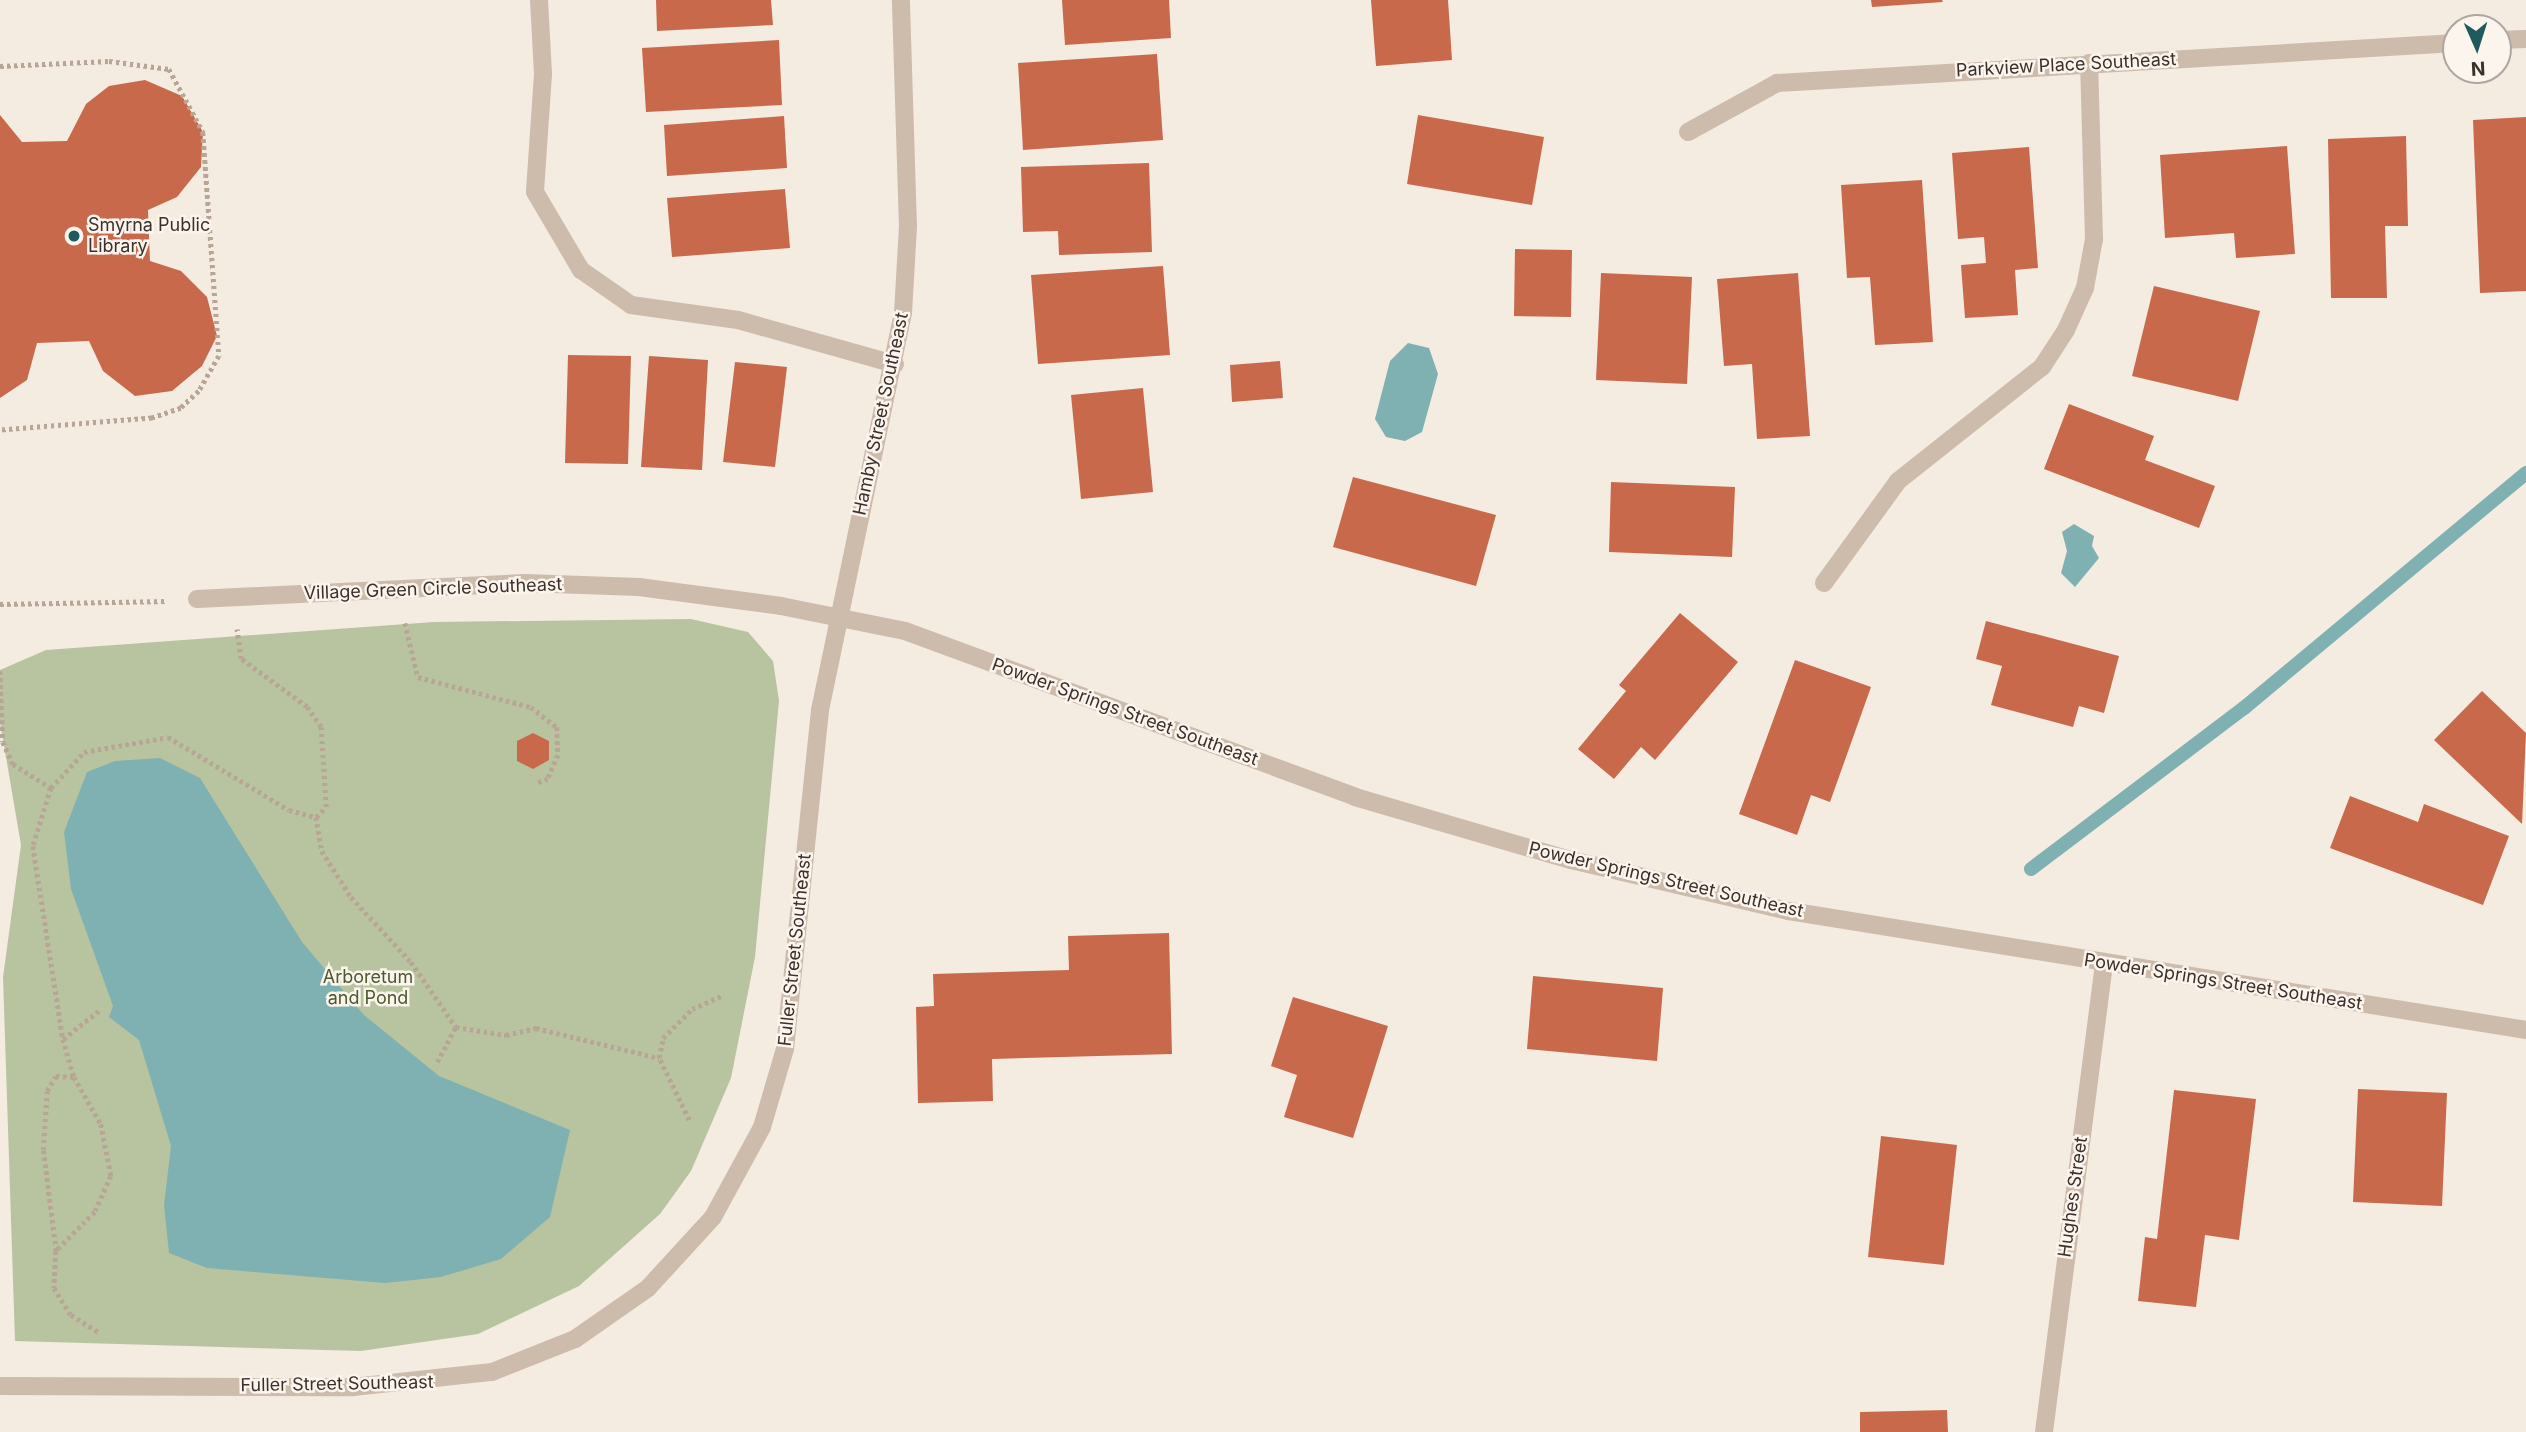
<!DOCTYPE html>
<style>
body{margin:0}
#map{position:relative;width:2526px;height:1432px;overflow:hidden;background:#f4ebe1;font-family:Inter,sans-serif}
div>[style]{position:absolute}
.green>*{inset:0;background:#b8c4a0}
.water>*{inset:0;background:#7fb0b2}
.stream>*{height:14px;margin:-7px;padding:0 7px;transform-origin:7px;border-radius:7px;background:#7fb0b2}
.building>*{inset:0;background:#c8694b}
.path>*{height:4.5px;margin-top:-2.25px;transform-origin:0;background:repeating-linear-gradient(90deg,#b9a596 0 3.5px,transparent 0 7px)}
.service>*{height:18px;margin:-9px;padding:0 9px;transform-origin:9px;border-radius:9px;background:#cdbbac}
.minor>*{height:18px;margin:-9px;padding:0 9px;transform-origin:9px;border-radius:9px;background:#cdbbac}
.tertiary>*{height:18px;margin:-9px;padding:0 9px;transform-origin:9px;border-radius:9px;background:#cdbbac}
.dots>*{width:19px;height:19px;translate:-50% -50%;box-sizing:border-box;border:4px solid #fbf5ee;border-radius:50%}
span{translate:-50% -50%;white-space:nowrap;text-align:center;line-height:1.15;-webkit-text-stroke:5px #fbf5ee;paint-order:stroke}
.street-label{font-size:18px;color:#3b302b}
.poi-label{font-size:18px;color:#3b302b}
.left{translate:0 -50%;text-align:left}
.park-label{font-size:18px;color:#4a5a2e}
.north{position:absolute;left:2442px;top:14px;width:70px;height:70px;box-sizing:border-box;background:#fbf5ee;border:2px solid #aea6a0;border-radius:50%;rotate:177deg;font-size:19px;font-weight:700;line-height:28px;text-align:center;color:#3b302b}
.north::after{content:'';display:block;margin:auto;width:24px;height:32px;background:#1f5a5e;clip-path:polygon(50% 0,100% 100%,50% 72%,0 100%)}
</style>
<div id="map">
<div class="green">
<i style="clip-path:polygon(691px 619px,748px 632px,773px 661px,779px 701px,755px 957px,731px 1078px,691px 1171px,660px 1214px,579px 1286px,478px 1334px,361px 1351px,15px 1341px,3px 977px,21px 845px,0 722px,0 670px,46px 650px,434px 622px)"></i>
</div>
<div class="water">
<i style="clip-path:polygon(1408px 343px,1429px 348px,1438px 374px,1422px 432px,1405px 441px,1386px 437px,1375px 419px,1390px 361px)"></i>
<i style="clip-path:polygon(2074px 524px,2094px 536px,2092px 546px,2099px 558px,2075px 587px,2061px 573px,2067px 551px,2062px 532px)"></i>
<i style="clip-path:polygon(160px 758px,200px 778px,302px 942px,364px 1015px,439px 1076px,570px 1130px,550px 1217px,501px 1259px,441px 1277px,385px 1283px,207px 1268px,169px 1253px,164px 1205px,171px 1146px,139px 1040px,109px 1017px,113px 1006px,71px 889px,64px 832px,87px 772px,115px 761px)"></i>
</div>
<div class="stream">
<i style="left:2031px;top:869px;width:267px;rotate:-37.1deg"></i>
<i style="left:2244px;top:708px;width:367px;rotate:-39.8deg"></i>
</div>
<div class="building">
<i style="clip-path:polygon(656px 0,771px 0,773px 25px,657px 31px)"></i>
<i style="clip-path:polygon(1062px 0,1169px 0,1171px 38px,1065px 45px)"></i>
<i style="clip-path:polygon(1371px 0,1448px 0,1452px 60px,1376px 66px)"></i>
<i style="clip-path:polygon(1871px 0,1942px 0,1943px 2px,1872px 7px)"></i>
<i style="clip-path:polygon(779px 40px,782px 105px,646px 112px,642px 48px)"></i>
<i style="clip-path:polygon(1157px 54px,1163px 140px,1023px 150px,1018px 63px)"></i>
<i style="clip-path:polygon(145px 80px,182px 96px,203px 132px,201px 167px,177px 197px,148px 210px,150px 261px,181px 271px,207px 297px,217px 336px,202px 366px,172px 391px,135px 396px,103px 371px,89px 341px,37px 343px,27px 380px,0 398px,0 115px,22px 142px,67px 141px,86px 104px,109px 86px)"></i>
<i style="clip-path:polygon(1418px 115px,1544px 137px,1532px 205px,1407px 184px)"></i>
<i style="clip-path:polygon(784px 116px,787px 168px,667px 176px,664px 125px)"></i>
<i style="clip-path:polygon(2526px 117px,2526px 291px,2480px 293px,2473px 120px)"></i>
<i style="clip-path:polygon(2406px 136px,2408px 226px,2385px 226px,2387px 298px,2331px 298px,2328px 139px)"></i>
<i style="clip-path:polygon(2287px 146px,2295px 254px,2236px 258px,2234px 233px,2165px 238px,2160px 155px)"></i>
<i style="clip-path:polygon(2029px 147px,2038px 268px,2015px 270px,2018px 315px,1965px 318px,1961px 265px,1986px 263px,1984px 237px,1958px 239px,1952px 153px)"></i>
<i style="clip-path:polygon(1149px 163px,1152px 252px,1059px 255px,1058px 231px,1023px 232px,1021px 167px)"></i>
<i style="clip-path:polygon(1922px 180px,1933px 342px,1875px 345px,1870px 277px,1847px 278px,1841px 185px)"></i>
<i style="clip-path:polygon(785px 189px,790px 248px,672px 257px,667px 198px)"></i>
<i style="clip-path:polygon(1515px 249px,1572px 250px,1571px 317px,1514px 316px)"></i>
<i style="clip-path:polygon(1163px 266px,1170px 355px,1038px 364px,1031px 275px)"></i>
<i style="clip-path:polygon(1601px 273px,1692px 277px,1687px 384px,1596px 380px)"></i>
<i style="clip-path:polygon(1798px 273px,1810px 436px,1757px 439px,1752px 364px,1724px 366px,1717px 279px)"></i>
<i style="clip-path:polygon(2154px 286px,2260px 311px,2238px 401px,2132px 376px)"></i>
<i style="clip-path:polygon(568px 355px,631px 356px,628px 464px,565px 463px)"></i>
<i style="clip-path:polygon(649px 356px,708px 360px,702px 470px,641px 467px)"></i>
<i style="clip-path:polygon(1280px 361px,1283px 398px,1232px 402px,1230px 365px)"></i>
<i style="clip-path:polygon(735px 362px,787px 367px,775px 467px,723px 462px)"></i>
<i style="clip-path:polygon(1143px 388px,1153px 492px,1081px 499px,1071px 395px)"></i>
<i style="clip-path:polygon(2069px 404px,2154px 436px,2145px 460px,2215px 486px,2199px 528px,2044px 469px)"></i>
<i style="clip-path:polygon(1353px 477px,1496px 515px,1476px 586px,1333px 547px)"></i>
<i style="clip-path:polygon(1611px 482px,1735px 487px,1732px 557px,1609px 552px)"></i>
<i style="clip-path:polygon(1680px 613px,1738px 662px,1655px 760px,1641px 747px,1614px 779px,1578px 749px,1626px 691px,1619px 685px)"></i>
<i style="clip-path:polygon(1986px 621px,2119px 656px,2104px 713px,2079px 706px,2073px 727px,1991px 705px,2002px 666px,1976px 659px)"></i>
<i style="clip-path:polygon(1795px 660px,1871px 687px,1830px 802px,1811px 795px,1797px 835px,1739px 814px)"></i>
<i style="clip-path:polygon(2482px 691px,2526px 733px,2522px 824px,2434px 740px)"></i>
<i style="clip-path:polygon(533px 733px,549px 741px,549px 760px,533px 769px,517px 761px,517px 741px)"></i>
<i style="clip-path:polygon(2350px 796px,2418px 822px,2424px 804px,2509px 836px,2483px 905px,2330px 848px)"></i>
<i style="clip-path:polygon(1169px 933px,1172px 1054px,992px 1059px,993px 1101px,918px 1103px,916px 1007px,934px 1006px,933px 974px,1069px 970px,1068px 936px)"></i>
<i style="clip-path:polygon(1533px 976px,1663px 988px,1657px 1061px,1527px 1049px)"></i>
<i style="clip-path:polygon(1293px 997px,1388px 1026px,1353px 1138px,1284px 1117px,1297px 1075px,1271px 1066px)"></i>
<i style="clip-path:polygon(2358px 1089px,2447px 1093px,2442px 1206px,2353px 1202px)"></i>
<i style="clip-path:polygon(2174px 1090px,2256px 1099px,2239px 1240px,2205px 1235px,2196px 1307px,2138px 1301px,2145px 1237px,2157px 1239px)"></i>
<i style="clip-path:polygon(1881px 1136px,1957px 1145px,1944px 1265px,1868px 1257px)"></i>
<i style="clip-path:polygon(1947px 1410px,1948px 1432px,1860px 1432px,1860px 1412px)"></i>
</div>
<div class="path">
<i style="left:0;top:66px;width:109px;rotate:-2.6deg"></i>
<i style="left:109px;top:61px;width:61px;rotate:7.6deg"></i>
<i style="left:169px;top:69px;width:72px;rotate:61.6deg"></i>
<i style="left:203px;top:132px;width:225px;rotate:85.9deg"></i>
<i style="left:219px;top:356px;width:40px;rotate:119.7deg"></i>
<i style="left:199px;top:391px;width:25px;rotate:137deg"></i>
<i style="left:181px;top:408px;width:31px;rotate:161deg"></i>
<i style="left:152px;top:418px;width:152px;rotate:175.5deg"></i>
<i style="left:0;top:604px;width:167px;rotate:-1deg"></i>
<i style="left:405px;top:623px;width:56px;rotate:76.5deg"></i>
<i style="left:418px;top:677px;width:117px;rotate:14.9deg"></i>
<i style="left:531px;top:707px;width:33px;rotate:38deg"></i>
<i style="left:557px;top:727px;width:28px;rotate:88deg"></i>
<i style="left:558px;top:755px;width:26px;rotate:113deg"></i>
<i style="left:548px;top:779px;width:14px;rotate:159deg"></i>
<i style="left:0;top:671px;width:71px;rotate:87.6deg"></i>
<i style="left:3px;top:742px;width:24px;rotate:66deg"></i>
<i style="left:13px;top:764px;width:45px;rotate:32.3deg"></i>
<i style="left:51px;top:788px;width:49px;rotate:-47.5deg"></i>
<i style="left:84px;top:752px;width:85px;rotate:-10.1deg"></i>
<i style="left:168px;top:737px;width:141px;rotate:31.1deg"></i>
<i style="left:289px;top:810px;width:28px;rotate:15deg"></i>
<i style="left:316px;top:817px;width:14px;rotate:-45deg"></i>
<i style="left:326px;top:807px;width:80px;rotate:-93.6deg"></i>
<i style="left:321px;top:727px;width:24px;rotate:-125deg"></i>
<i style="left:307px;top:707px;width:82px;rotate:-144deg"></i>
<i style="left:241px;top:659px;width:30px;rotate:-98deg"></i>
<i style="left:51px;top:788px;width:61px;rotate:107.2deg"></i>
<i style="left:33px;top:846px;width:195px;rotate:81.2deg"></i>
<i style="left:63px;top:1039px;width:48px;rotate:-38.3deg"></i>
<i style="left:316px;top:817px;width:35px;rotate:80deg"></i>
<i style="left:322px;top:851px;width:54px;rotate:57.8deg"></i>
<i style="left:351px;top:897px;width:88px;rotate:47.3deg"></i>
<i style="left:411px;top:962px;width:79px;rotate:55.3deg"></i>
<i style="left:456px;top:1027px;width:51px;rotate:9.1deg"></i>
<i style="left:506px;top:1035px;width:31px;rotate:-13deg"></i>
<i style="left:536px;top:1028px;width:127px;rotate:13.7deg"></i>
<i style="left:63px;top:1039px;width:40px;rotate:74deg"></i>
<i style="left:74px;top:1077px;width:54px;rotate:60.1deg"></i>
<i style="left:101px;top:1124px;width:53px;rotate:79.1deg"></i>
<i style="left:111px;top:1176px;width:39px;rotate:114deg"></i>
<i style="left:95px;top:1212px;width:55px;rotate:135deg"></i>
<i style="left:56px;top:1251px;width:102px;rotate:-97.3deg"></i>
<i style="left:43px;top:1150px;width:59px;rotate:-86.1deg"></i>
<i style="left:47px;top:1091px;width:17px;rotate:-59deg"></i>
<i style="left:56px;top:1076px;width:18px;rotate:3deg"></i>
<i style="left:437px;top:1062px;width:40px;rotate:-62deg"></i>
<i style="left:689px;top:1120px;width:69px;rotate:-115.8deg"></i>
<i style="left:659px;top:1058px;width:20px;rotate:-79deg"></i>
<i style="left:663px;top:1038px;width:41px;rotate:-45deg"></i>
<i style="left:692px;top:1009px;width:35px;rotate:-24deg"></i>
<i style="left:56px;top:1251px;width:37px;rotate:93deg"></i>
<i style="left:54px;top:1288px;width:32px;rotate:58deg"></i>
<i style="left:71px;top:1315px;width:34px;rotate:32deg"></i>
</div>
<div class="service">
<i style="left:539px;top:0;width:74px;rotate:86.9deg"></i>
<i style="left:543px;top:74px;width:118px;rotate:93.9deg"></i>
<i style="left:535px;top:192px;width:91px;rotate:59.5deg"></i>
<i style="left:581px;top:270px;width:61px;rotate:35deg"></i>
<i style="left:631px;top:305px;width:108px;rotate:8deg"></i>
<i style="left:738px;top:320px;width:163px;rotate:15.7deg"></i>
</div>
<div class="minor">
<i style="left:2498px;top:40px;width:28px;rotate:-2deg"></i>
<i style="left:1688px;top:132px;width:102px;rotate:-28.8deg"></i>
<i style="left:1777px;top:83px;width:680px;rotate:-3.37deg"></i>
<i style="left:1824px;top:583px;width:126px;rotate:-54deg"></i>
<i style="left:1898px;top:481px;width:184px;rotate:-38.4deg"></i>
<i style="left:2042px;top:367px;width:44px;rotate:-57deg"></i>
<i style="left:2066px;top:330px;width:46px;rotate:-65.7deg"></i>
<i style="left:2085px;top:288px;width:50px;rotate:-79.6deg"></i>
<i style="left:2094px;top:239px;width:176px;rotate:-91.6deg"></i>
<i style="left:0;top:1386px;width:353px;rotate:0.2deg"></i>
<i style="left:353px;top:1387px;width:140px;rotate:-6.2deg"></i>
<i style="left:492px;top:1372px;width:89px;rotate:-21.7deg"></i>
<i style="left:575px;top:1339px;width:89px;rotate:-34.9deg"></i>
<i style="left:648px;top:1288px;width:96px;rotate:-47.5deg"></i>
<i style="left:713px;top:1217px;width:102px;rotate:-61.4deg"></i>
<i style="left:762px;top:1127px;width:81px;rotate:-73.6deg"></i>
<i style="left:785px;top:1049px;width:341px;rotate:-84.1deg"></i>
<i style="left:820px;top:710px;width:406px;rotate:-78.2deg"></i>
<i style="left:903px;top:313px;width:86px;rotate:-86.7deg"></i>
<i style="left:908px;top:227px;width:227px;rotate:-91.8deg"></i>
<i style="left:2044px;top:1432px;width:473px;rotate:-82.7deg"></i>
</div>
<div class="tertiary">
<i style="left:197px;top:599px;width:328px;rotate:-2.8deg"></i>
<i style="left:525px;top:583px;width:114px;rotate:2deg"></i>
<i style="left:639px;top:587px;width:143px;rotate:7.6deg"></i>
<i style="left:781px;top:606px;width:126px;rotate:11.4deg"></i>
<i style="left:905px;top:631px;width:480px;rotate:20.2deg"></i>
<i style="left:1355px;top:797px;width:225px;rotate:16.3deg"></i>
<i style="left:1571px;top:860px;width:224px;rotate:13.2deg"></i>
<i style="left:1789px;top:911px;width:747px;rotate:9.17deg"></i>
</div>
<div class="dots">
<i style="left:74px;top:236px;background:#1f5a5e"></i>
</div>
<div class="street-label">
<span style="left:2066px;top:65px;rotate:-3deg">Parkview Place Southeast</span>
<span style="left:881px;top:414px;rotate:-78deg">Hamby Street Southeast</span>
<span style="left:433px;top:589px;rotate:-2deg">Village Green Circle Southeast</span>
<span style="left:1125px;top:712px;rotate:20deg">Powder Springs Street Southeast</span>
<span style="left:1666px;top:880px;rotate:13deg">Powder Springs Street Southeast</span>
<span style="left:795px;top:950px;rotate:-84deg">Fuller Street Southeast</span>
<span style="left:2223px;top:982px;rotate:9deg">Powder Springs Street Southeast</span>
<span style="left:2073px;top:1197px;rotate:-82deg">Hughes Street</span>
<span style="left:337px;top:1384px;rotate:-1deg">Fuller Street Southeast</span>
</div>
<div class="poi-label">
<span class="left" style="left:88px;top:236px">Smyrna Public<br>Library</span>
</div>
<div class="park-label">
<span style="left:368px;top:988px">Arboretum<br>and Pond</span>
</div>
<div class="north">N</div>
</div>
